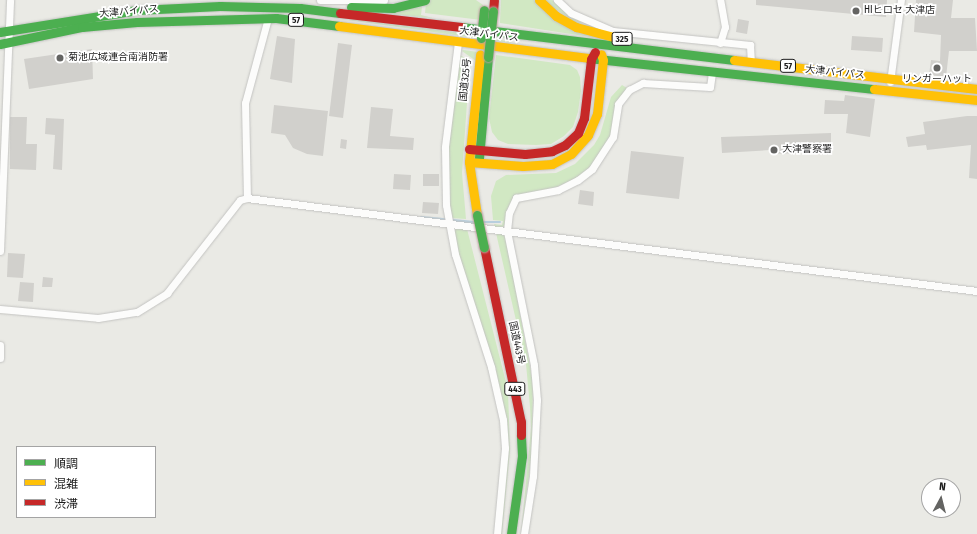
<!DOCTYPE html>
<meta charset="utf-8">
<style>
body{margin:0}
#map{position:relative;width:977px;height:534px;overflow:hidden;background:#eaeae5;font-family:"Fira Sans Condensed","Noto Sans JP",sans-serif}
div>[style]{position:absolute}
.grass>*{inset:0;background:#d1e8c3}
.stream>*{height:2.5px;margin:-1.25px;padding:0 1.25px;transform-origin:1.25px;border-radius:1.25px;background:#b8cfde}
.building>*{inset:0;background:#d1d0cc}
.roads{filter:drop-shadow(0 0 1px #c3c3c1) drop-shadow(0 0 1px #c3c3c1)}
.street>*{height:7px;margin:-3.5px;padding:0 3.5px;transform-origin:3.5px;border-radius:3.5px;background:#fcfcfb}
.fast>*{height:9px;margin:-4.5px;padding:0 4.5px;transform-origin:4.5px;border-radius:4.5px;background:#4caf50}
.slow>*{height:9px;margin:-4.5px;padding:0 4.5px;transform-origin:4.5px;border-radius:4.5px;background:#ffc107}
.jam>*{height:9px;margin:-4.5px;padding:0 4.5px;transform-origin:4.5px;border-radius:4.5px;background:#c62828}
.bridges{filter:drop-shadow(0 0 1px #bf9ea1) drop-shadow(0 0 1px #bf9ea1)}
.fast-bridge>*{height:9px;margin:-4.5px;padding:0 4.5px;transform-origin:4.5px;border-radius:4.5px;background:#4caf50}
.dots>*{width:11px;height:11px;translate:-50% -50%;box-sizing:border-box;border:2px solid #fff;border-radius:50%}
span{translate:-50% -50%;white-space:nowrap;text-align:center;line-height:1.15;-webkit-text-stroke:3.5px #fff;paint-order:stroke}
.shield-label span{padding:1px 3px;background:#fff;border:1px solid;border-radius:3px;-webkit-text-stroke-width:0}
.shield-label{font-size:9px;color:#1c1c1c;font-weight:700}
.poi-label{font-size:10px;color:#1c1c1c}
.left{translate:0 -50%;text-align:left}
.street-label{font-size:10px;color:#1c1c1c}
.legend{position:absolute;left:16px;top:446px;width:140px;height:72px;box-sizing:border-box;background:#fff;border:1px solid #a4a4a4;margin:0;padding:5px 7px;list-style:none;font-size:12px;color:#1c1c1c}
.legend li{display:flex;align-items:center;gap:8px;height:20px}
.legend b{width:20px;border:1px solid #a4a4a4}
.north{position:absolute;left:921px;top:478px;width:40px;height:40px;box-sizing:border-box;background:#fff;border:1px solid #a4a4a4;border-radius:50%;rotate:7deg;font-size:11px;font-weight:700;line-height:16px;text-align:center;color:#1c1c1c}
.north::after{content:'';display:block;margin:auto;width:14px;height:18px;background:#646462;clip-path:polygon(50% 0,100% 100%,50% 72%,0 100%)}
</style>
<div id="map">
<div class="grass">
<i style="clip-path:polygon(430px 0,476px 0,483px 5px,481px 20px,425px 13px,426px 3px)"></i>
<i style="clip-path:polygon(501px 0,534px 0,597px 38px,500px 23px)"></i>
<i style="clip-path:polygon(543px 0,552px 0,582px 23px,580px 26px)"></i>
<i style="clip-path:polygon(422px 7px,421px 15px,433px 18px,382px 13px)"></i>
<i style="clip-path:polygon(352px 19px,477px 35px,519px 44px,348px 20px)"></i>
<i style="clip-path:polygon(463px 50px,478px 52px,476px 61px,462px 51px)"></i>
<i style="clip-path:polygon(460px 55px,470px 61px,462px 173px,466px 219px,451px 218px,450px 213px,448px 148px)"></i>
<i style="clip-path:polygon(496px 55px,570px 65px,577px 70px,580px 77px,581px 91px,578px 112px,573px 127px,564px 136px,551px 144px,536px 145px,508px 144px,498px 140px,492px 132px,489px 118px)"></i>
<i style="clip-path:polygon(622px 85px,627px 88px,611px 136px,590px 168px,572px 181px,549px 190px,517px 195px,503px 228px,495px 228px,494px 224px,502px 225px,503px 221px,493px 220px,491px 196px,496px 181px,506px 175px,556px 173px,575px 164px,594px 145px,600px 135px,611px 97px)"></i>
<i style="clip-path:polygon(456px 228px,467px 229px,508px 390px,510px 451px,502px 534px,499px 534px,507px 436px,459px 262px,454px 232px)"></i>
<i style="clip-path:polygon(496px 233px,503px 234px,506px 238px,533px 383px,532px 454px,521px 534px,531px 428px,530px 407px,526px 364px)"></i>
</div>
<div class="stream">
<i style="left:421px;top:217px;width:53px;rotate:5.4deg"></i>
<i style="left:483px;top:222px;width:17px"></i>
</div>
<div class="building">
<i style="clip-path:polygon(756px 0,887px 0,886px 17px,756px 5px)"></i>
<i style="clip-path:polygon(916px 0,953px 0,951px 18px,975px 18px,977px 51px,949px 51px,946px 77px,929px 75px,931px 60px,940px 61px,941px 35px,914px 32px)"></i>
<i style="clip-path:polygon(738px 19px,749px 21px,747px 34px,736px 32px)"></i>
<i style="clip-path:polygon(277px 36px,295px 39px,292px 83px,270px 79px)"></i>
<i style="clip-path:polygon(852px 36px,883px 38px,882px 52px,851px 50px)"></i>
<i style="clip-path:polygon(338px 43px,352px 45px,343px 118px,329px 116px)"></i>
<i style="clip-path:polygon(92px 49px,93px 79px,29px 89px,24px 59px)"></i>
<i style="clip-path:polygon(845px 95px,875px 99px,870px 137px,846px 133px,848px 114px,824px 114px,825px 100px,844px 101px)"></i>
<i style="clip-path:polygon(274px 105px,328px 111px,323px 156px,307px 154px,293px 148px,285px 135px,271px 133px)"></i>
<i style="clip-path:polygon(371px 107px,393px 109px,390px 136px,414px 138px,413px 150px,367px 148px)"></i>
<i style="clip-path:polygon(967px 116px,977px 116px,977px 179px,969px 178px,971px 145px,927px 150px,926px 145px,908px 147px,906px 137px,925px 134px,923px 122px)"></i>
<i style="clip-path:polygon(10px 117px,27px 117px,26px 144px,37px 144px,36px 170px,10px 169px)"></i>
<i style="clip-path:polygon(46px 118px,64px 119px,62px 170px,53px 169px,55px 135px,45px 134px)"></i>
<i style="clip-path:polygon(831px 133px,831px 152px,770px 154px,770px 150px,722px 153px,721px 137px)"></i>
<i style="clip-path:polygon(341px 139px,347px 140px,346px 149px,340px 148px)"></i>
<i style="clip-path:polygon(631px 151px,684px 157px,679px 199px,626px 193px)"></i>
<i style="clip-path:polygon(394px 174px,411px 175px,410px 190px,393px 189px)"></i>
<i style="clip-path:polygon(423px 174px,439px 174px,439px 186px,423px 186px)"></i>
<i style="clip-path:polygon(580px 190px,594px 192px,593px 206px,578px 204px)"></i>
<i style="clip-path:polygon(423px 202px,439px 203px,438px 214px,422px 213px)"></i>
<i style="clip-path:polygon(8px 253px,25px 254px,23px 278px,7px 277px)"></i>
<i style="clip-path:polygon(43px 277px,53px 278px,52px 287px,42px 287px)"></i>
<i style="clip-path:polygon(20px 282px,34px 283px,33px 302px,18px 301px)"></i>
</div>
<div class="roads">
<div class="street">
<i style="left:320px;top:0;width:64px"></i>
<i style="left:557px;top:0;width:19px;rotate:43deg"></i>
<i style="left:571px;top:13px;width:46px;rotate:23.2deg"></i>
<i style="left:613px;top:31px;width:138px;rotate:5.8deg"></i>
<i style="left:750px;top:45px;width:17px;rotate:87deg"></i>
<i style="left:268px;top:18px;width:88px;rotate:105.1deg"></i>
<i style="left:245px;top:103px;width:95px;rotate:88.8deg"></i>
<i style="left:247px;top:198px;width:736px;rotate:7.26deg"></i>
<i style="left:458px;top:42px;width:106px;rotate:97.1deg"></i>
<i style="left:445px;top:147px;width:58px;rotate:89deg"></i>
<i style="left:446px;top:205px;width:50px;rotate:79.6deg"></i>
<i style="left:455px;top:254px;width:119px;rotate:72.3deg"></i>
<i style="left:491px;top:367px;width:54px;rotate:77.2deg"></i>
<i style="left:503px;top:420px;width:28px;rotate:86deg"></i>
<i style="left:505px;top:448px;width:86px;rotate:95.3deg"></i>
<i style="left:720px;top:43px;width:17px;rotate:-73deg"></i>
<i style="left:725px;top:27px;width:27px;rotate:-100deg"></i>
<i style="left:890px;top:82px;width:83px;rotate:-82.4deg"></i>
<i style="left:0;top:251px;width:251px;rotate:-87.7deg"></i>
<i style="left:0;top:309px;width:98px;rotate:5.2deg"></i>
<i style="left:98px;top:318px;width:39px;rotate:-9deg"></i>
<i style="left:137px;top:312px;width:36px;rotate:-32deg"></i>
<i style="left:167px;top:293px;width:118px;rotate:-51.9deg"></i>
<i style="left:240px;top:200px;width:7px;rotate:-16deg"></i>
<i style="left:0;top:345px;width:13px;rotate:90deg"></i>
<i style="left:524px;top:534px;width:59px;rotate:-81.2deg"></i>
<i style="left:533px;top:476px;width:76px;rotate:-87deg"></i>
<i style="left:537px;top:400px;width:35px;rotate:-95deg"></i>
<i style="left:534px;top:365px;width:137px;rotate:-101.4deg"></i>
<i style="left:507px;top:231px;width:18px;rotate:-84deg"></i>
<i style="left:509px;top:213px;width:17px;rotate:-65deg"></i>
<i style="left:516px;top:198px;width:43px;rotate:-10.8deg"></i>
<i style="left:558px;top:190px;width:22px;rotate:-27deg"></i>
<i style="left:578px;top:180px;width:18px;rotate:-38deg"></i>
<i style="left:592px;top:169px;width:38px;rotate:-57deg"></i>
<i style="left:613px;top:137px;width:33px;rotate:-81deg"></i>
<i style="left:618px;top:104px;width:18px;rotate:-52deg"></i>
<i style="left:629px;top:90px;width:16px;rotate:-27deg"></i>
<i style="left:643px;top:83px;width:67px;rotate:3.4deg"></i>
<i style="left:710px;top:87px;width:15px;rotate:-82deg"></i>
</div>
<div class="fast">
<i style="left:351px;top:7px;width:42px;rotate:1.4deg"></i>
<i style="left:393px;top:8px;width:33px;rotate:-14deg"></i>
<i style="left:461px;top:27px;width:275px;rotate:6.9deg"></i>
<i style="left:0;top:32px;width:139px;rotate:-9.1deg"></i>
<i style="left:137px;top:10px;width:83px;rotate:-2.8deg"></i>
<i style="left:220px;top:6px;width:80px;rotate:1.4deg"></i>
<i style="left:300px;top:8px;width:40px;rotate:7.1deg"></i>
<i style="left:0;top:44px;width:84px;rotate:-11.7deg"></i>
<i style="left:82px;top:27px;width:55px;rotate:-5.2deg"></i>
<i style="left:137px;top:22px;width:139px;rotate:-1.6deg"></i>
<i style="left:276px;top:18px;width:64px;rotate:7.2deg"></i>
<i style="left:588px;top:58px;width:288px;rotate:6.2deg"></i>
<i style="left:479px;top:158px;width:101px;rotate:-84.9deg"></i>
<i style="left:511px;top:534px;width:79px;rotate:-82deg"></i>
<i style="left:522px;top:456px;width:21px;rotate:-93deg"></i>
</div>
<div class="slow">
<i style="left:539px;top:0;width:23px;rotate:43deg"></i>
<i style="left:556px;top:16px;width:23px;rotate:29deg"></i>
<i style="left:576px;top:27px;width:47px;rotate:14.9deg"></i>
<i style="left:339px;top:26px;width:251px;rotate:7.3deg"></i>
<i style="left:734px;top:60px;width:245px;rotate:6.8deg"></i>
<i style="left:874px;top:89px;width:104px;rotate:6.1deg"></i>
<i style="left:469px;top:162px;width:54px;rotate:4.2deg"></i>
<i style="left:523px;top:166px;width:29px;rotate:-4deg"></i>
<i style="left:552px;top:164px;width:21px;rotate:-28deg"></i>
<i style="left:571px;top:154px;width:25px;rotate:-48deg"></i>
<i style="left:588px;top:135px;width:23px;rotate:-67deg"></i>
<i style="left:597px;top:114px;width:54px;rotate:-83.7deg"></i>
<i style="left:603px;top:60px;width:6px;rotate:-108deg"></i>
<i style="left:477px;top:215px;width:54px;rotate:-98.6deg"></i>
<i style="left:469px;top:162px;width:108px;rotate:-84.1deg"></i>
</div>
<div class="jam">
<i style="left:493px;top:11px;width:11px;rotate:-85deg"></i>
<i style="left:340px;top:13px;width:122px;rotate:6.6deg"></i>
<i style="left:469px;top:149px;width:56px;rotate:5.1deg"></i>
<i style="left:525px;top:154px;width:27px;rotate:-6deg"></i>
<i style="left:552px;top:151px;width:14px;rotate:-25deg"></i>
<i style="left:565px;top:145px;width:18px;rotate:-43deg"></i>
<i style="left:578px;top:133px;width:16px;rotate:-68deg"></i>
<i style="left:584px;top:118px;width:59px;rotate:-83.2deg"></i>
<i style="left:591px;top:59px;width:8px;rotate:-60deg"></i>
<i style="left:484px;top:247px;width:179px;rotate:78.1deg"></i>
<i style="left:521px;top:422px;width:13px;rotate:90deg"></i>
</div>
</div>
<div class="bridges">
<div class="fast-bridge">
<i style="left:481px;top:38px;width:28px;rotate:-84deg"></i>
<i style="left:488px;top:57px;width:46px;rotate:-83.8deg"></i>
<i style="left:477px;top:215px;width:33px;rotate:78deg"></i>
</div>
</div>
<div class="dots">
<i style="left:856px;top:11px;background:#646462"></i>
<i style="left:60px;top:58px;background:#646462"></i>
<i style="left:937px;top:68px;background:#646462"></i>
<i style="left:774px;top:150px;background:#646462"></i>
</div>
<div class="shield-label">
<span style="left:296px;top:20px">57</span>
<span style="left:622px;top:39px">325</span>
<span style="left:788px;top:66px">57</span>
<span style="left:515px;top:389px">443</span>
</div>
<div class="poi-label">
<span class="left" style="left:864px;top:11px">HIヒロセ 大津店</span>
<span class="left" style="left:68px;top:58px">菊池広域連合南消防署</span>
<span style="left:937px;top:80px">リンガーハット</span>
<span class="left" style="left:782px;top:150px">大津警察署</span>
</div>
<div class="street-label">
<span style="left:129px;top:12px;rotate:-5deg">大津バイパス</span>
<span style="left:489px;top:35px;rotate:7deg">大津バイパス</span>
<span style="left:835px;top:73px;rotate:6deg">大津バイパス</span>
<span style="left:466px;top:80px;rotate:-84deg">国道325号</span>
<span style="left:516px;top:343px;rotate:78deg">国道443号</span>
</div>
<ul class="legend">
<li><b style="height:5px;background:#4caf50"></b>順調</li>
<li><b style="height:5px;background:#ffc107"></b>混雑</li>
<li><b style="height:5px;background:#c62828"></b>渋滞</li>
</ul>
<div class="north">N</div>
</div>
